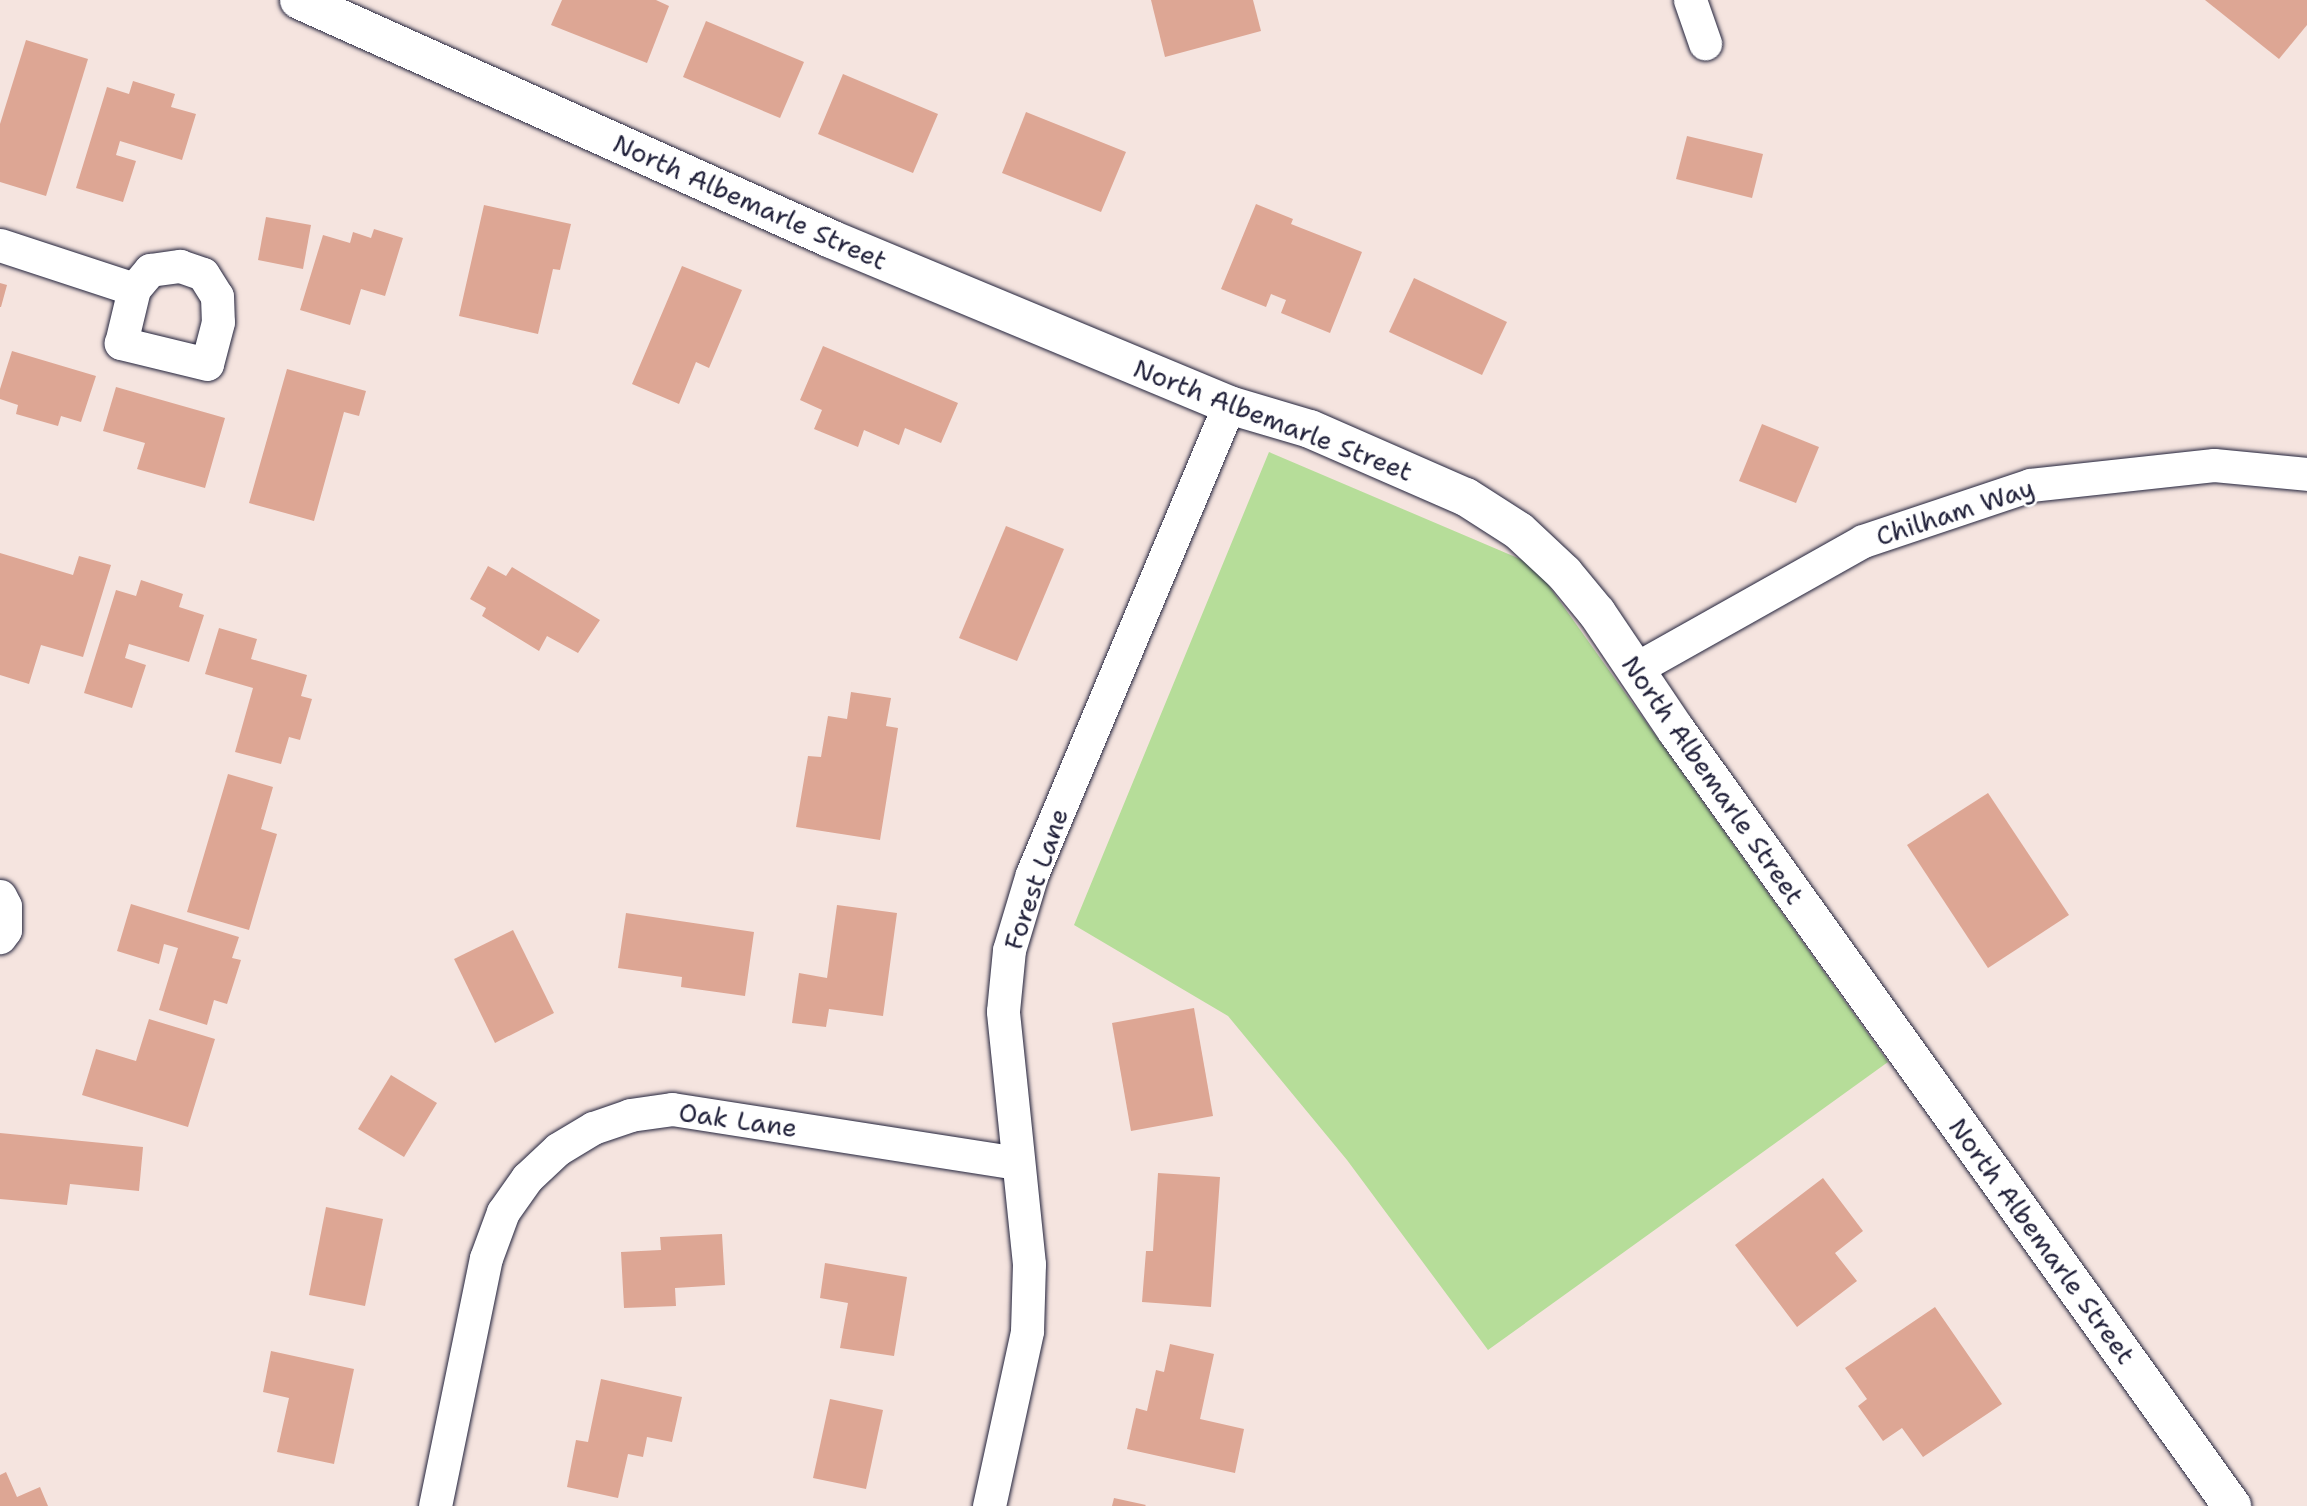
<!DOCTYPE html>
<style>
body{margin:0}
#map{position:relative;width:2307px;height:1506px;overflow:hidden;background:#f5e4df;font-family:"Shantell Sans",sans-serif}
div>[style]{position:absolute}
.green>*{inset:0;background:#b6dd99}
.building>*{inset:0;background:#dda694}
.roads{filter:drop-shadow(0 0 2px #22223b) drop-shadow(0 0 2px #22223b)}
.minor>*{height:33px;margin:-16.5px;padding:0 16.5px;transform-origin:16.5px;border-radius:16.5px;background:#fff}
.tertiary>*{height:38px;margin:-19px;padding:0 19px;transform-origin:19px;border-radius:19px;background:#fff}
span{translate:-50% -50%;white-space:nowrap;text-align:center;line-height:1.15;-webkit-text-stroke:5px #fff;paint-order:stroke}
.street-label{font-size:26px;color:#22223b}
</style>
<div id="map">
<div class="green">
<i style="clip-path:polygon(1269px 452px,1534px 565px,1888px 1062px,1488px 1350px,1347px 1160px,1228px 1016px,1074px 925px)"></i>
</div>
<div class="building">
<i style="clip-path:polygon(562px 0,656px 0,669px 6px,647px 63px,551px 25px)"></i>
<i style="clip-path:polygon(1151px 0,1253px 0,1261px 31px,1165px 57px)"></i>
<i style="clip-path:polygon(2205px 0,2307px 0,2307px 25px,2279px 59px)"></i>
<i style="clip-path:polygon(706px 21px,804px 62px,780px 118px,683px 77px)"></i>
<i style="clip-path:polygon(26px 40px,88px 59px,46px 196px,0 182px,0 124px)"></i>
<i style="clip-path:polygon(843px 74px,938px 114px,913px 173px,818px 134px)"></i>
<i style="clip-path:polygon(133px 81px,175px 94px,171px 107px,196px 114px,182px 160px,120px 141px,116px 155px,136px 161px,123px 202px,76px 188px,107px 87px,129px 94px)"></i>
<i style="clip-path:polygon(1026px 112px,1126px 152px,1101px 212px,1002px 173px)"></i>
<i style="clip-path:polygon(1687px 136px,1763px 154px,1752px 198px,1676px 179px)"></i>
<i style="clip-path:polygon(1256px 204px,1293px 219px,1291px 224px,1362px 252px,1330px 333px,1281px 313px,1286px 300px,1271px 294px,1266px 307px,1221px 289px)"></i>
<i style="clip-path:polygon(484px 205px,571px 224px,560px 270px,553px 269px,538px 334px,459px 316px)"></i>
<i style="clip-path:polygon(266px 217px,311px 225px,303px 269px,258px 260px)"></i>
<i style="clip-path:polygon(374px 229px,403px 238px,385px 296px,361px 289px,350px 325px,300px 310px,323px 235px,350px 243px,353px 232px,371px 238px)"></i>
<i style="clip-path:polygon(682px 266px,742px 290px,709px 368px,696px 362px,679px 404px,632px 384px)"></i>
<i style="clip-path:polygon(1414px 278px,1507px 322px,1482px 375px,1389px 332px)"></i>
<i style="clip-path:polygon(0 283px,7px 285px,1px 307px,0 307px)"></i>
<i style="clip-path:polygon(823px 346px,958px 403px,941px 443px,905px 428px,899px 445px,864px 430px,858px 447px,814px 429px,822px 410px,800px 400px)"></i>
<i style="clip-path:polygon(12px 351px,96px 376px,81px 422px,61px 416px,58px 426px,16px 414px,18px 405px,0 399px,0 389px)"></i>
<i style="clip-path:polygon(287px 369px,366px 391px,359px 416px,344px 412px,314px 521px,249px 503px)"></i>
<i style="clip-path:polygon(116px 387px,225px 418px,205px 488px,137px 469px,145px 443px,103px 431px)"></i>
<i style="clip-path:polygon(1762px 424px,1819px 447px,1796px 503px,1739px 481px)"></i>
<i style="clip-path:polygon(1006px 526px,1064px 549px,1017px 661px,959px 638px)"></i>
<i style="clip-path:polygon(0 553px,73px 575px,79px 556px,111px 565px,83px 657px,41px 645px,29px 684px,0 675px)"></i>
<i style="clip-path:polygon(488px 566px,506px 576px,512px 567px,600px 620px,578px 653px,547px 636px,539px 651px,482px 616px,486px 608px,470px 599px)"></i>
<i style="clip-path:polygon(141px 580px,183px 594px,179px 607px,204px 615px,189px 662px,129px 644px,125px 658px,146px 665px,132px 708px,84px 693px,116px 590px,136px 596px)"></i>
<i style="clip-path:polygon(219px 628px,257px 639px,251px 659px,307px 675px,301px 696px,312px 699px,300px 740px,289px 737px,281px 764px,235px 752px,253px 688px,205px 674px)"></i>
<i style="clip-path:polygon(851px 692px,891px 698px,886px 726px,898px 728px,880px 840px,796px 827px,808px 756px,821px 757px,828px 716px,847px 719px)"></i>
<i style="clip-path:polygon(228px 774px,273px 787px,261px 829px,277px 834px,249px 930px,187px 912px)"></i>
<i style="clip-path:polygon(1988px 793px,2069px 915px,1988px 968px,1907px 845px)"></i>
<i style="clip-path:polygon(131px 904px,239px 937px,232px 958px,241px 960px,227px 1004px,214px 1000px,207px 1025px,159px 1010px,178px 948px,164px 944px,159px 964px,117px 951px)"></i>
<i style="clip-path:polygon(837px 905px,897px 913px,883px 1016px,829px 1009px,826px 1027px,792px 1023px,799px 973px,827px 978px)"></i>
<i style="clip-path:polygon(626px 913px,754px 932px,745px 996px,681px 987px,682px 977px,618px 968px)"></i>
<i style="clip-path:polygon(513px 930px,554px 1013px,495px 1043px,454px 959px)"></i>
<i style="clip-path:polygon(1194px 1008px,1213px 1116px,1131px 1131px,1112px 1023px)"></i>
<i style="clip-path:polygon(149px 1019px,215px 1039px,188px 1127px,82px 1095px,96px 1049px,136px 1061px)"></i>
<i style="clip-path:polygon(391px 1075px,437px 1103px,404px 1157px,358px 1129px)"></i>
<i style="clip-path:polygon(0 1133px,143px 1147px,139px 1191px,70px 1184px,67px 1205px,0 1199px)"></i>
<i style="clip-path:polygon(1158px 1173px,1220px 1177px,1211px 1307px,1142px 1302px,1146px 1251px,1153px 1251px)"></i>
<i style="clip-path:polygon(1823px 1178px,1863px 1231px,1835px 1253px,1857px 1281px,1797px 1327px,1735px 1245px)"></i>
<i style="clip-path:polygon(326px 1207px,383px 1219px,365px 1306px,309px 1295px)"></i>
<i style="clip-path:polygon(722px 1234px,725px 1285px,675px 1288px,676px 1306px,624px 1308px,621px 1252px,661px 1250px,660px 1237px)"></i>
<i style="clip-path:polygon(825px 1263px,907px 1277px,894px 1356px,840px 1348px,848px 1303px,820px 1298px)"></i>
<i style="clip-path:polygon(1935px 1307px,2002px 1404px,1923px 1457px,1902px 1428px,1883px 1441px,1858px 1406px,1867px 1399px,1845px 1368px)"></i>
<i style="clip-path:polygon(1170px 1344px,1214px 1354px,1200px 1419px,1244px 1429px,1235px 1473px,1127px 1449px,1136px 1408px,1147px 1411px,1156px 1370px,1164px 1372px)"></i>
<i style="clip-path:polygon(271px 1351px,354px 1369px,334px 1464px,277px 1452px,289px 1398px,263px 1392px)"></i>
<i style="clip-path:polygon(601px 1379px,682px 1397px,672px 1442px,647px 1437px,643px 1457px,628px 1454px,618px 1498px,567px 1487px,576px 1440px,588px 1442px)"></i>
<i style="clip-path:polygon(830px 1399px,883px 1410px,866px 1489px,813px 1478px)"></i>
<i style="clip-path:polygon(6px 1472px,17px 1497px,40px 1487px,48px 1506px,0 1506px,0 1475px)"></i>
<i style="clip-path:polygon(1114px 1498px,1146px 1505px,1145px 1506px,1112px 1506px)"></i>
</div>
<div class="roads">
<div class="minor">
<i style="left:1690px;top:0;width:46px;rotate:70.8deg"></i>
<i style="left:0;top:245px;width:141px;rotate:18.2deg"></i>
<i style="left:180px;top:266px;width:24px;rotate:19deg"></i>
<i style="left:203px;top:274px;width:26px;rotate:58deg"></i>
<i style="left:217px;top:296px;width:26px;rotate:88deg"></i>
<i style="left:218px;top:322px;width:43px;rotate:104.7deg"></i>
<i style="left:207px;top:364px;width:89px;rotate:-166.3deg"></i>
<i style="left:121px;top:343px;width:56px;rotate:-76.5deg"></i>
<i style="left:134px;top:289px;width:25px;rotate:-50deg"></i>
<i style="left:150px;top:270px;width:30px;rotate:-8deg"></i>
<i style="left:1635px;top:669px;width:261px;rotate:-29.3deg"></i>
<i style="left:1863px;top:541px;width:176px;rotate:-18.5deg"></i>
<i style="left:2030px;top:485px;width:185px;rotate:-6.2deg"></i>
<i style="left:2214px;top:465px;width:93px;rotate:5.5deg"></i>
<i style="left:0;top:896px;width:11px;rotate:63deg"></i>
<i style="left:5px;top:906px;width:24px;rotate:90deg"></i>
<i style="left:5px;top:930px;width:9px;rotate:126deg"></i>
<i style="left:435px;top:1506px;width:253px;rotate:-78.4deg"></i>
<i style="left:486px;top:1258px;width:49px;rotate:-69.7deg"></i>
<i style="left:503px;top:1212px;width:42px;rotate:-54.8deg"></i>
<i style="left:527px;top:1178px;width:42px;rotate:-43.1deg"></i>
<i style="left:558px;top:1149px;width:41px;rotate:-31deg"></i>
<i style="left:593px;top:1128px;width:39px;rotate:-19deg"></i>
<i style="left:630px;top:1115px;width:42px;rotate:-8.1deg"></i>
<i style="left:672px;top:1109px;width:349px;rotate:8.9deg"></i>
<i style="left:989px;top:1506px;width:179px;rotate:-77.7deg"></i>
<i style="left:1027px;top:1331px;width:67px;rotate:-88.3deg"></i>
<i style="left:1029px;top:1264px;width:254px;rotate:-95.9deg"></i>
<i style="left:1003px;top:1011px;width:61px;rotate:-84.4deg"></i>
<i style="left:1009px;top:950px;width:79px;rotate:-73.2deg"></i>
<i style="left:1032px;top:874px;width:509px;rotate:-67.22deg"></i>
</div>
<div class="tertiary">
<i style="left:299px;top:0;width:583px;rotate:24.19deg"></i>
<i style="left:831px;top:239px;width:431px;rotate:22.6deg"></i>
<i style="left:1229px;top:405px;width:84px;rotate:16.5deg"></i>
<i style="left:1310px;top:429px;width:170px;rotate:23.6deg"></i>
<i style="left:1466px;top:497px;width:63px;rotate:32.7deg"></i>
<i style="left:1519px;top:531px;width:62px;rotate:43deg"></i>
<i style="left:1564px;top:573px;width:52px;rotate:50.5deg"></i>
<i style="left:1597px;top:613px;width:141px;rotate:56deg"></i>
<i style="left:1676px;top:730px;width:955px;rotate:54.38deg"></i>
</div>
</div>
<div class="street-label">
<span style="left:750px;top:202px;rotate:24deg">North Albemarle Street</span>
<span style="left:1273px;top:420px;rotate:21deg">North Albemarle Street</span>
<span style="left:1955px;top:512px;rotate:-18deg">Chilham Way</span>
<span style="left:1713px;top:780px;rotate:55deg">North Albemarle Street</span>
<span style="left:1036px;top:879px;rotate:-71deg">Forest Lane</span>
<span style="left:738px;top:1120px;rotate:8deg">Oak Lane</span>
<span style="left:2042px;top:1241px;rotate:54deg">North Albemarle Street</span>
</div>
</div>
